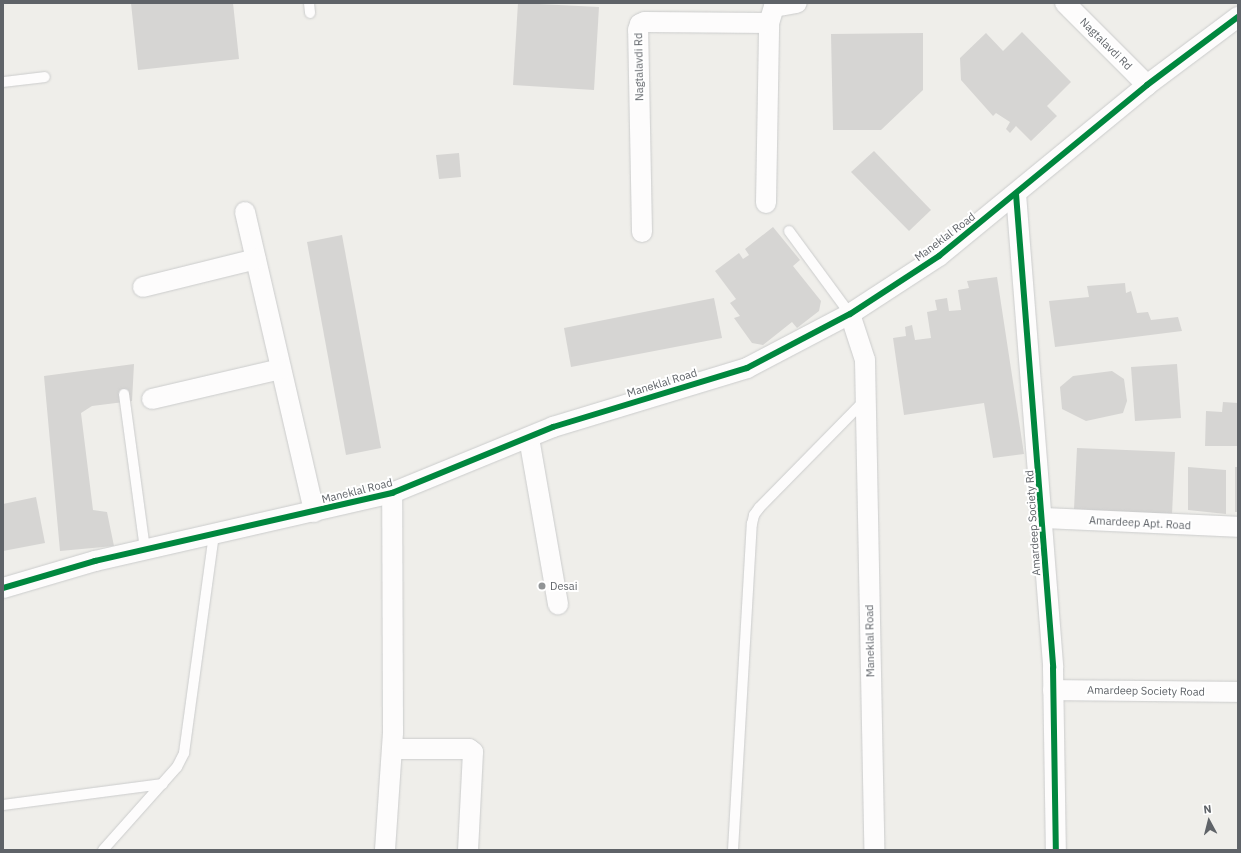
<!DOCTYPE html>
<style>
body{margin:0}
#map{position:relative;width:1241px;height:853px;overflow:hidden;background:#efeeea;font-family:"IBM Plex Sans",sans-serif}
div>[style]{position:absolute}
.building>*{inset:0;background:#d6d5d3}
.roads{filter:drop-shadow(0 0 1px #cbcccc) drop-shadow(0 0 1px #cbcccc)}
.service>*{height:10px;margin:-5px;padding:0 5px;transform-origin:5px;border-radius:5px;background:#fdfcfc}
.minor>*{height:20px;margin:-10px;padding:0 10px;transform-origin:10px;border-radius:10px;background:#fdfcfc}
.cycleway>*{height:6px;margin:-3px;padding:0 3px;transform-origin:3px;border-radius:3px;background:#00873e}
.dots>*{width:11px;height:11px;translate:-50% -50%;box-sizing:border-box;border:2px solid #fff;border-radius:50%}
span{translate:-50% -50%;white-space:nowrap;text-align:center;line-height:1.15;-webkit-text-stroke:4px #fff;paint-order:stroke}
.street-label{font-size:11px;color:#5f6368}
.poi-label{font-size:11px;color:#5f6368}
.left{translate:0 -50%;text-align:left}
.frame{position:absolute;inset:0;border:4px solid #5f6368;pointer-events:none}
.north{position:absolute;left:1189px;top:801px;width:40px;height:40px;-webkit-text-stroke:3px #fff;paint-order:stroke;rotate:353deg;font-size:11px;font-weight:700;line-height:16px;text-align:center;color:#5f6368}
.north::after{content:'';display:block;margin:auto;width:14px;height:18px;background:#5f6368;clip-path:polygon(50% 0,100% 100%,50% 72%,0 100%)}
</style>
<div id="map">
<div class="building">
<i style="clip-path:polygon(131px 3px,233px 3px,239px 59px,138px 70px)"></i>
<i style="clip-path:polygon(518px 3px,599px 7px,594px 90px,513px 85px)"></i>
<i style="clip-path:polygon(1022px 32px,1071px 82px,1047px 106px,1057px 116px,1031px 141px,1016px 126px,1010px 133px,1006px 129px,1010px 122px,996px 113px,993px 116px,961px 80px,960px 58px,986px 33px,1003px 51px)"></i>
<i style="clip-path:polygon(923px 33px,923px 90px,881px 130px,833px 130px,831px 34px)"></i>
<i style="clip-path:polygon(874px 151px,931px 210px,909px 231px,851px 172px)"></i>
<i style="clip-path:polygon(459px 153px,461px 177px,439px 179px,436px 155px)"></i>
<i style="clip-path:polygon(773px 227px,800px 260px,793px 266px,821px 301px,819px 311px,797px 328px,792px 322px,763px 345px,752px 343px,734px 318px,740px 316px,730px 303px,736px 299px,715px 271px,739px 253px,743px 259px,749px 255px,745px 249px)"></i>
<i style="clip-path:polygon(342px 235px,381px 448px,346px 455px,307px 242px)"></i>
<i style="clip-path:polygon(997px 277px,1024px 454px,993px 458px,984px 403px,904px 415px,893px 338px,906px 336px,905px 327px,912px 325px,915px 340px,931px 338px,927px 312px,937px 310px,935px 300px,947px 298px,949px 311px,961px 310px,958px 290px,969px 288px,967px 281px)"></i>
<i style="clip-path:polygon(1125px 283px,1126px 293px,1131px 291px,1137px 313px,1148px 312px,1151px 320px,1178px 317px,1182px 331px,1055px 347px,1049px 301px,1089px 297px,1087px 286px)"></i>
<i style="clip-path:polygon(714px 298px,722px 338px,571px 367px,564px 328px)"></i>
<i style="clip-path:polygon(134px 364px,132px 401px,92px 406px,81px 413px,93px 510px,107px 512px,114px 546px,60px 551px,44px 376px)"></i>
<i style="clip-path:polygon(1177px 364px,1181px 418px,1135px 421px,1131px 367px)"></i>
<i style="clip-path:polygon(1112px 371px,1124px 379px,1127px 401px,1123px 413px,1086px 421px,1062px 409px,1060px 387px,1073px 376px)"></i>
<i style="clip-path:polygon(1223px 402px,1238px 403px,1238px 446px,1205px 446px,1206px 411px,1222px 412px)"></i>
<i style="clip-path:polygon(1077px 448px,1175px 452px,1172px 514px,1074px 509px)"></i>
<i style="clip-path:polygon(1188px 467px,1226px 470px,1226px 514px,1188px 510px)"></i>
<i style="clip-path:polygon(1235px 467px,1238px 467px,1238px 512px,1235px 512px)"></i>
<i style="clip-path:polygon(36px 497px,45px 543px,3px 551px,3px 504px)"></i>
</div>
<div class="roads">
<div class="service">
<i style="left:309px;top:3px;width:10px;rotate:84deg"></i>
<i style="left:3px;top:82px;width:42px;rotate:-6.8deg"></i>
<i style="left:789px;top:231px;width:103px;rotate:53.7deg"></i>
<i style="left:124px;top:394px;width:157px;rotate:82.3deg"></i>
<i style="left:3px;top:805px;width:161px;rotate:-7.5deg"></i>
<i style="left:103px;top:850px;width:111px;rotate:-48.3deg"></i>
<i style="left:177px;top:767px;width:16px;rotate:-63deg"></i>
<i style="left:184px;top:753px;width:221px;rotate:-82.2deg"></i>
<i style="left:733px;top:850px;width:327px;rotate:-86.7deg"></i>
<i style="left:752px;top:524px;width:9px;rotate:-77deg"></i>
<i style="left:754px;top:515px;width:9px;rotate:-54deg"></i>
<i style="left:759px;top:508px;width:151px;rotate:-45.5deg"></i>
</div>
<div class="minor">
<i style="left:1065px;top:3px;width:116px;rotate:45deg"></i>
<i style="left:1016px;top:194px;width:475px;rotate:85.5deg"></i>
<i style="left:1053px;top:668px;width:182px;rotate:89.1deg"></i>
<i style="left:766px;top:203px;width:180px;rotate:-89deg"></i>
<i style="left:245px;top:212px;width:308px;rotate:77deg"></i>
<i style="left:642px;top:232px;width:202px;rotate:-91.1deg"></i>
<i style="left:638px;top:30px;width:6px;rotate:-72deg"></i>
<i style="left:640px;top:24px;width:5px;rotate:-22deg"></i>
<i style="left:645px;top:22px;width:124px;rotate:0.5deg"></i>
<i style="left:769px;top:23px;width:17px;rotate:-73deg"></i>
<i style="left:774px;top:7px;width:23px;rotate:-10deg"></i>
<i style="left:143px;top:287px;width:116px;rotate:-13.9deg"></i>
<i style="left:850px;top:314px;width:48px;rotate:71.9deg"></i>
<i style="left:865px;top:360px;width:490px;rotate:88.9deg"></i>
<i style="left:152px;top:399px;width:132px;rotate:-13.1deg"></i>
<i style="left:529px;top:438px;width:169px;rotate:80.1deg"></i>
<i style="left:1043px;top:518px;width:195px;rotate:2.6deg"></i>
<i style="left:3px;top:588px;width:96px;rotate:-16.4deg"></i>
<i style="left:95px;top:561px;width:305px;rotate:-12.9deg"></i>
<i style="left:392px;top:493px;width:174px;rotate:-22.3deg"></i>
<i style="left:553px;top:427px;width:203px;rotate:-16.9deg"></i>
<i style="left:747px;top:368px;width:116px;rotate:-27.7deg"></i>
<i style="left:850px;top:314px;width:106px;rotate:-33.1deg"></i>
<i style="left:939px;top:256px;width:269px;rotate:-39.4deg"></i>
<i style="left:1147px;top:85px;width:114px;rotate:-36.8deg"></i>
<i style="left:1053px;top:690px;width:185px;rotate:0.6deg"></i>
<i style="left:393px;top:749px;width:76px"></i>
<i style="left:469px;top:749px;width:5px;rotate:37deg"></i>
<i style="left:473px;top:752px;width:98px;rotate:92.9deg"></i>
<i style="left:385px;top:850px;width:117px;rotate:-86.1deg"></i>
<i style="left:393px;top:733px;width:240px;rotate:-90.2deg"></i>
</div>
</div>
<div class="cycleway">
<i style="left:1016px;top:194px;width:475px;rotate:85.5deg"></i>
<i style="left:1053px;top:668px;width:182px;rotate:89.1deg"></i>
<i style="left:3px;top:588px;width:96px;rotate:-16.4deg"></i>
<i style="left:95px;top:561px;width:305px;rotate:-12.9deg"></i>
<i style="left:392px;top:493px;width:174px;rotate:-22.3deg"></i>
<i style="left:553px;top:427px;width:203px;rotate:-16.9deg"></i>
<i style="left:747px;top:368px;width:116px;rotate:-27.7deg"></i>
<i style="left:850px;top:314px;width:106px;rotate:-33.1deg"></i>
<i style="left:939px;top:256px;width:269px;rotate:-39.4deg"></i>
<i style="left:1147px;top:85px;width:114px;rotate:-36.8deg"></i>
</div>
<div class="dots">
<i style="left:542px;top:586px;background:#919496"></i>
</div>
<div class="street-label">
<span style="left:1106px;top:44px;rotate:45deg">Nagtalavdi Rd</span>
<span style="left:639px;top:67px;rotate:-91deg">Nagtalavdi Rd</span>
<span style="left:945px;top:237px;rotate:-37deg">Maneklal Road</span>
<span style="left:662px;top:383px;rotate:-17deg">Maneklal Road</span>
<span style="left:357px;top:491px;rotate:-14deg">Maneklal Road</span>
<span style="left:1033px;top:523px;rotate:-94deg">Amardeep Society Rd</span>
<span style="left:1140px;top:523px;rotate:3deg">Amardeep Apt. Road</span>
<span style="left:870px;top:641px;rotate:-91deg">Maneklal Road</span>
<span style="left:1146px;top:691px;rotate:1deg">Amardeep Society Road</span>
</div>
<div class="poi-label">
<span class="left" style="left:550px;top:586px">Desai</span>
</div>
<div class="frame"></div>
<div class="north">N</div>
</div>
